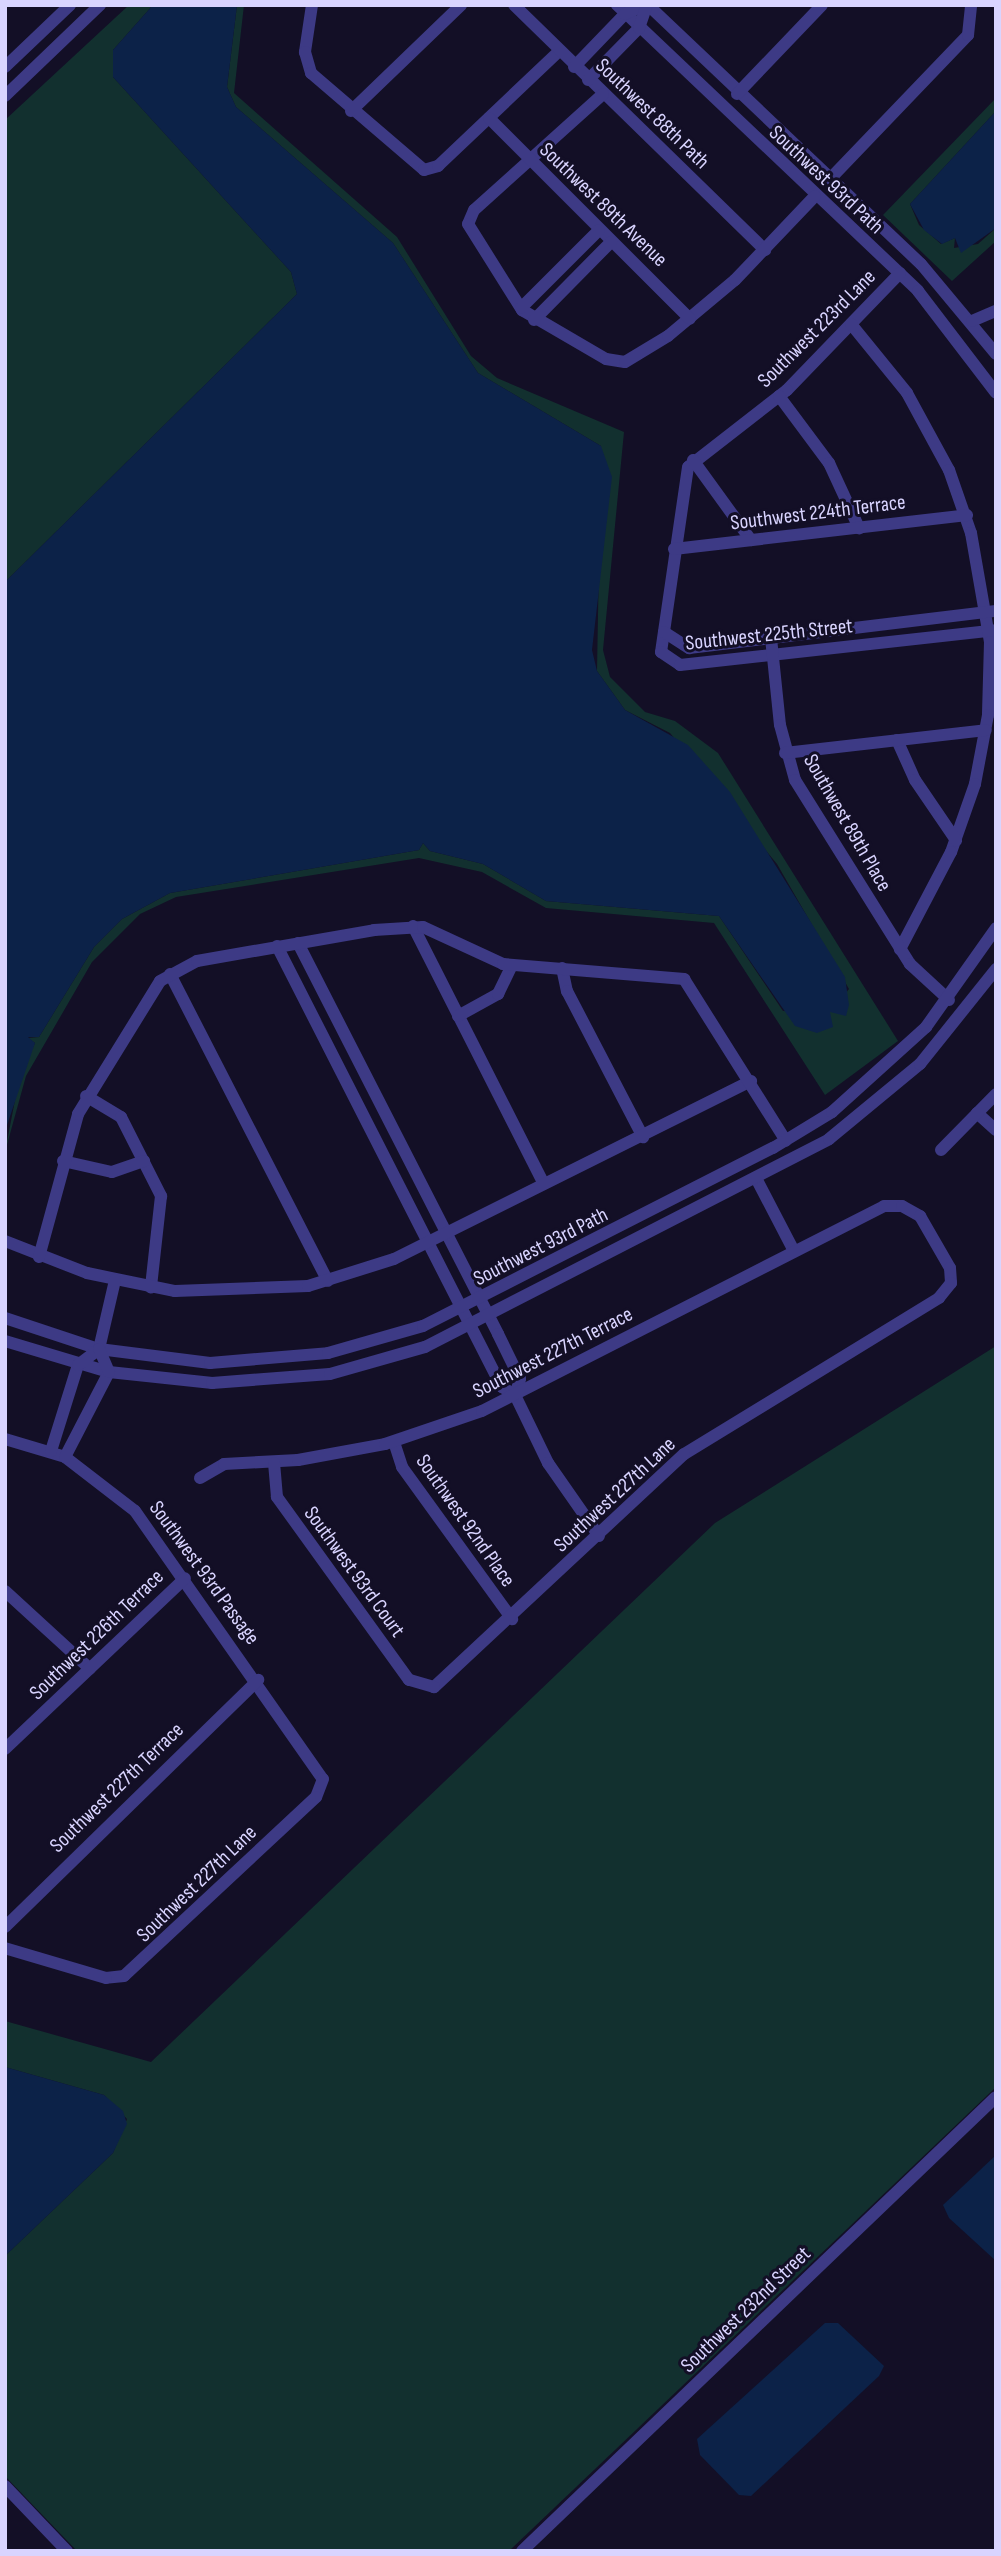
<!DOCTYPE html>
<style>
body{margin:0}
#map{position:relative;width:1001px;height:2556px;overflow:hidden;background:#130f26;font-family:"Sofia Sans Condensed",sans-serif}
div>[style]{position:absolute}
.green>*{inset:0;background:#12302f}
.water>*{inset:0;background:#0c2248}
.minor>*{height:12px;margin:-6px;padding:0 6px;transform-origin:6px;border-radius:6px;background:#3d3a85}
span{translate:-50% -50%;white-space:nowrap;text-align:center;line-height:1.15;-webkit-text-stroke:6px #130f26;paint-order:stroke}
.street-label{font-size:21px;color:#d9d4ff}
.frame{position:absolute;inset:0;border:7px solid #d9d4ff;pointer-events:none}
</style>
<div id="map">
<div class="green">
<i style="clip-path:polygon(129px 5px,153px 5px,113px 50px,113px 77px,291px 272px,297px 294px,5px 582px,5px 120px)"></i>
<i style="clip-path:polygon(237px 5px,244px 5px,234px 93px,397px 237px,471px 356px,497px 378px,624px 432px,603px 650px,610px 677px,645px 712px,675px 721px,718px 753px,898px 1041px,825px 1095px,714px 923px,546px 908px,482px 872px,419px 858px,176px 897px,140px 914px,92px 962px,26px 1076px,5px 1152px,20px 1074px,35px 1043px,28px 1038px,39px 1037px,94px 947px,122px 919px,170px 893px,419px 850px,423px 843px,430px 851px,483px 864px,546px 901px,719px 916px,783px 1011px,830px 1012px,849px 989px,777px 864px,670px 733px,625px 710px,597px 671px,601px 446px,478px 373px,393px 243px,236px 107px,227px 87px)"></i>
<i style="clip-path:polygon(996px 98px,996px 111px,910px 204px,919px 225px,941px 244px,955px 238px,954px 248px,978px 244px,996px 228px,996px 241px,952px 281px,883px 215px)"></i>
<i style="clip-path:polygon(996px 1346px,996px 2087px,509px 2551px,77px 2551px,5px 2476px,5px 2256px,113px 2153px,127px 2119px,104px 2095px,5px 2067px,5px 2021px,151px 2062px,715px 1523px)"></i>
</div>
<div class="water">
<i style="clip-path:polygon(153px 5px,237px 5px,227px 87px,236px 107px,393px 243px,478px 373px,601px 446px,612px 477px,592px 650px,597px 671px,625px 710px,688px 745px,730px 792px,845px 977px,849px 1005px,846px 1016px,830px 1012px,833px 1027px,817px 1033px,795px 1026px,719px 916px,546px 901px,483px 864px,430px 851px,423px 843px,419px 850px,170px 893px,122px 919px,94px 947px,39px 1037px,28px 1037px,35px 1043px,5px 1131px,5px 582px,297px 294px,291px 272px,113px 77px,113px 50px)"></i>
<i style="clip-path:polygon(996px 111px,996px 228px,961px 253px,955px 238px,942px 244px,924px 230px,910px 204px)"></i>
<i style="clip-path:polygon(5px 2067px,104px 2095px,123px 2111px,127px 2124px,113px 2153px,5px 2256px)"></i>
<i style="clip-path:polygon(996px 2155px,996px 2261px,949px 2218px,943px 2205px)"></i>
<i style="clip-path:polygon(825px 2323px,838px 2323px,884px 2366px,879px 2376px,751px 2496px,739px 2495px,700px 2455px,697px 2439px)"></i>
</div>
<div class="minor">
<i style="left:312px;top:5px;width:48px;rotate:98.5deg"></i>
<i style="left:305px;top:52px;width:22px;rotate:74deg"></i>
<i style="left:311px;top:73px;width:149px;rotate:40.6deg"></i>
<i style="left:424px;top:170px;width:15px;rotate:-16deg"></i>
<i style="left:438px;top:166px;width:166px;rotate:-43.5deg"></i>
<i style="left:514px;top:5px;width:351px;rotate:44.3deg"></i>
<i style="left:617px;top:5px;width:415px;rotate:43.5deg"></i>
<i style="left:918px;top:291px;width:128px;rotate:52.6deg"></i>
<i style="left:648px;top:5px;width:376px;rotate:43.5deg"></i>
<i style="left:921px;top:264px;width:117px;rotate:50.2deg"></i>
<i style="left:5px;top:67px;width:90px;rotate:-43.6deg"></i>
<i style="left:574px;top:67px;width:74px;rotate:-46.1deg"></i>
<i style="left:625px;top:14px;width:22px;rotate:-24deg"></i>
<i style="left:588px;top:80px;width:73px;rotate:-45.6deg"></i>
<i style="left:639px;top:28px;width:24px;rotate:-71deg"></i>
<i style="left:603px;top:94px;width:173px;rotate:138deg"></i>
<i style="left:474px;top:210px;width:15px;rotate:113deg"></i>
<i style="left:468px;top:224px;width:102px;rotate:57.9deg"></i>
<i style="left:522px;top:310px;width:97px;rotate:30.3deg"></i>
<i style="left:606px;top:359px;width:19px;rotate:9deg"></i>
<i style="left:625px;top:362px;width:50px;rotate:-31.2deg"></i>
<i style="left:668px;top:336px;width:87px;rotate:-39.9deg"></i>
<i style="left:735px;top:280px;width:116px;rotate:-46.4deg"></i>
<i style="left:737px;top:94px;width:123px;rotate:-46.3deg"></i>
<i style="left:5px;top:96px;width:132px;rotate:-43.8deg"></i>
<i style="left:351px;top:111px;width:153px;rotate:-43.9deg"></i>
<i style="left:489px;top:118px;width:284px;rotate:45deg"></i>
<i style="left:829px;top:180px;width:201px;rotate:-46.2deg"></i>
<i style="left:968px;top:35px;width:30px;rotate:-84deg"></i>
<i style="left:900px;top:273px;width:163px;rotate:134deg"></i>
<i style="left:787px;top:390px;width:125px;rotate:142.1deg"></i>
<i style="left:688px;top:467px;width:187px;rotate:98.3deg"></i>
<i style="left:661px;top:652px;width:23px;rotate:34deg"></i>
<i style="left:680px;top:665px;width:318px;rotate:-6.3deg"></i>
<i style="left:521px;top:308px;width:110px;rotate:-45deg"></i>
<i style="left:534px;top:320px;width:110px;rotate:-45.4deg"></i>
<i style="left:972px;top:321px;width:26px;rotate:-23deg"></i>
<i style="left:851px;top:324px;width:89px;rotate:50.9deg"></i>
<i style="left:907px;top:393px;width:88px;rotate:61.4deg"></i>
<i style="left:949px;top:470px;width:67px;rotate:70.8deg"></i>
<i style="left:971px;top:533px;width:111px;rotate:80.1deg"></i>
<i style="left:990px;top:642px;width:73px;rotate:91.6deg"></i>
<i style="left:988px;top:715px;width:70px;rotate:100.7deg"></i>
<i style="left:975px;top:784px;width:72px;rotate:109.4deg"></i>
<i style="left:951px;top:852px;width:110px;rotate:117.7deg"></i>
<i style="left:779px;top:396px;width:84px;rotate:53.3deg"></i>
<i style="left:829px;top:463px;width:72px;rotate:65.2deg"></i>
<i style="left:693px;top:460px;width:99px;rotate:54.1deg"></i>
<i style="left:674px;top:549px;width:295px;rotate:-6.6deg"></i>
<i style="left:664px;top:632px;width:30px;rotate:33deg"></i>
<i style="left:689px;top:648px;width:309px;rotate:-6.9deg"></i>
<i style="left:771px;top:638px;width:87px;rotate:84.1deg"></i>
<i style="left:780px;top:725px;width:57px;rotate:74.7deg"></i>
<i style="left:795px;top:780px;width:217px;rotate:58deg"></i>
<i style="left:910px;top:964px;width:53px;rotate:42.7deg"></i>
<i style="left:897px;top:740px;width:44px;rotate:65.8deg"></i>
<i style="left:915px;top:780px;width:73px;rotate:55.7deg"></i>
<i style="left:785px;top:753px;width:202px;rotate:-6.5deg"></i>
<i style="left:413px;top:926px;width:289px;rotate:63.1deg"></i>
<i style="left:298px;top:943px;width:439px;rotate:62.9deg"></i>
<i style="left:498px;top:1334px;width:50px;rotate:63.9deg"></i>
<i style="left:520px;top:1379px;width:17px;rotate:107deg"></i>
<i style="left:277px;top:946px;width:495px;rotate:63deg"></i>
<i style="left:502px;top:1387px;width:15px;rotate:32deg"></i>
<i style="left:515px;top:1395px;width:76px;rotate:64.1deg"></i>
<i style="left:548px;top:1463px;width:89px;rotate:55.1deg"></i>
<i style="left:562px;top:968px;width:24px;rotate:78deg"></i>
<i style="left:567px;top:991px;width:165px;rotate:62.5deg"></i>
<i style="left:170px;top:974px;width:345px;rotate:62.8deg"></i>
<i style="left:458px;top:1016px;width:46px;rotate:-28.8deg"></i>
<i style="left:498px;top:994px;width:32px;rotate:-64deg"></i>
<i style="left:86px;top:1096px;width:41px;rotate:31deg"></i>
<i style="left:121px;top:1117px;width:89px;rotate:63.1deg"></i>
<i style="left:161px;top:1196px;width:92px;rotate:96.3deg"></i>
<i style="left:977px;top:1113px;width:25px;rotate:42deg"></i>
<i style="left:941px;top:1150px;width:78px;rotate:-45.5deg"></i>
<i style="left:63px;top:1161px;width:50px;rotate:12.7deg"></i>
<i style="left:112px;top:1172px;width:34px;rotate:-19deg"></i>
<i style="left:757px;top:1180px;width:80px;rotate:62.5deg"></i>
<i style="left:5px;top:1241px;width:88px;rotate:21.3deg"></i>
<i style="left:87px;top:1273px;width:90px;rotate:11.6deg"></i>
<i style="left:175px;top:1291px;width:133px;rotate:-2.2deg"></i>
<i style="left:308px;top:1286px;width:90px;rotate:-17.4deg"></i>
<i style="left:394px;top:1259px;width:399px;rotate:-26.5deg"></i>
<i style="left:39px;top:1257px;width:148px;rotate:-74.7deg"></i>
<i style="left:78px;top:1114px;width:156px;rotate:-58.3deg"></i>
<i style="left:160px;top:981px;width:42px;rotate:-28.4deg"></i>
<i style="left:197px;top:961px;width:180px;rotate:-9.9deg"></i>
<i style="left:374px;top:930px;width:49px;rotate:-3.5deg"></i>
<i style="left:423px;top:927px;width:88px;rotate:24.8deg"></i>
<i style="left:503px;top:964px;width:182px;rotate:4.7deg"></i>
<i style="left:684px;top:979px;width:191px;rotate:57.8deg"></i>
<i style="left:5px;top:1318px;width:99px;rotate:18.3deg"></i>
<i style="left:99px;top:1349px;width:112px;rotate:7.2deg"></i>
<i style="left:210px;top:1363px;width:118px;rotate:-4.8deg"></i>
<i style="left:328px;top:1353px;width:99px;rotate:-15.9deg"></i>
<i style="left:423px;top:1326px;width:393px;rotate:-27deg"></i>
<i style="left:773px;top:1148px;width:69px;rotate:-31.4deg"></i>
<i style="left:832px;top:1112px;width:127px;rotate:-42.1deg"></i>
<i style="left:926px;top:1027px;width:121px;rotate:-54.7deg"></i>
<i style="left:5px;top:1341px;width:109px;rotate:16.6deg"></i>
<i style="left:109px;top:1372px;width:104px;rotate:6.1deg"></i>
<i style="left:212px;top:1383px;width:118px;rotate:-4.4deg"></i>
<i style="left:330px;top:1374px;width:99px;rotate:-15.9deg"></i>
<i style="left:425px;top:1347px;width:454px;rotate:-27.2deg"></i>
<i style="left:829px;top:1139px;width:118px;rotate:-39.5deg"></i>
<i style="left:920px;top:1064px;width:122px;rotate:-51.3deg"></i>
<i style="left:99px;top:1349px;width:71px;rotate:-76.9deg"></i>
<i style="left:5px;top:1439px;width:63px;rotate:16.7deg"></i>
<i style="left:65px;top:1457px;width:88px;rotate:37.6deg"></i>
<i style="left:135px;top:1511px;width:327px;rotate:55deg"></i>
<i style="left:323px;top:1779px;width:19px;rotate:111deg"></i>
<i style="left:316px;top:1797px;width:262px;rotate:137deg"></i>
<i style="left:124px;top:1976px;width:18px;rotate:174deg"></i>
<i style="left:106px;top:1978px;width:105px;rotate:-163.5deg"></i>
<i style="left:394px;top:1442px;width:26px;rotate:72deg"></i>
<i style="left:402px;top:1467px;width:188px;rotate:54.1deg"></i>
<i style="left:51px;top:1451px;width:90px;rotate:-72.6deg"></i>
<i style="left:78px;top:1365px;width:26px;rotate:-37deg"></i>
<i style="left:65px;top:1457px;width:96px;rotate:-62.6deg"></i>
<i style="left:109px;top:1372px;width:25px;rotate:-113deg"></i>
<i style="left:200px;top:1478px;width:28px;rotate:-30deg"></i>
<i style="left:224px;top:1464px;width:74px;rotate:-3.1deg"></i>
<i style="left:298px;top:1460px;width:88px;rotate:-10.4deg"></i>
<i style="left:385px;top:1444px;width:102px;rotate:-18.8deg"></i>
<i style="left:482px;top:1411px;width:451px;rotate:-27deg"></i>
<i style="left:884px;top:1206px;width:18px"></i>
<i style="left:902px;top:1206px;width:21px;rotate:29deg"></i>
<i style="left:920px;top:1216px;width:60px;rotate:60deg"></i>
<i style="left:950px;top:1268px;width:15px;rotate:86deg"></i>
<i style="left:951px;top:1283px;width:19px;rotate:129deg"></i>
<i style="left:939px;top:1298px;width:299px;rotate:148.5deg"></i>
<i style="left:684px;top:1454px;width:342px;rotate:137deg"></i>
<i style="left:434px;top:1687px;width:26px;rotate:-164deg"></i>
<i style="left:409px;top:1680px;width:226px;rotate:-125.8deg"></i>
<i style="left:277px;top:1497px;width:34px;rotate:-95deg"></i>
<i style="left:5px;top:1591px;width:115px;rotate:42.5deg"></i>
<i style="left:5px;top:1749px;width:248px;rotate:-43.5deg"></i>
<i style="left:5px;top:1927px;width:354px;rotate:-44.3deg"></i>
<i style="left:5px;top:2486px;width:90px;rotate:46.4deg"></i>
<i style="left:522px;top:2551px;width:656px;rotate:-43.77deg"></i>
</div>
<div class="street-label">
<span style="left:652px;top:114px;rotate:44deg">Southwest 88th Path</span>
<span style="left:826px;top:180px;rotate:43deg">Southwest 93rd Path</span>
<span style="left:603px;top:205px;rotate:44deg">Southwest 89th Avenue</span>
<span style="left:817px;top:329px;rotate:-45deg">Southwest 223rd Lane</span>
<span style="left:818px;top:513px;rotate:-7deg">Southwest 224th Terrace</span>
<span style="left:769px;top:635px;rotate:-6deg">Southwest 225th Street</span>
<span style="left:847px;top:823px;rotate:60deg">Southwest 89th Place</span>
<span style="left:541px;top:1247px;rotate:-27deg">Southwest 93rd Path</span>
<span style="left:553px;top:1353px;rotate:-27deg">Southwest 227th Terrace</span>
<span style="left:615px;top:1495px;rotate:-43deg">Southwest 227th Lane</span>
<span style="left:465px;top:1521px;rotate:55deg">Southwest 92nd Place</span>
<span style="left:354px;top:1572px;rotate:54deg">Southwest 93rd Court</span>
<span style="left:204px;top:1573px;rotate:54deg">Southwest 93rd Passage</span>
<span style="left:97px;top:1635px;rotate:-44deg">Southwest 226th Terrace</span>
<span style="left:117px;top:1788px;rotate:-44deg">Southwest 227th Terrace</span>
<span style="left:197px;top:1884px;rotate:-44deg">Southwest 227th Lane</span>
<span style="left:746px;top:2310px;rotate:-44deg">Southwest 232nd Street</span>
</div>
<div class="frame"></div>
</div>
